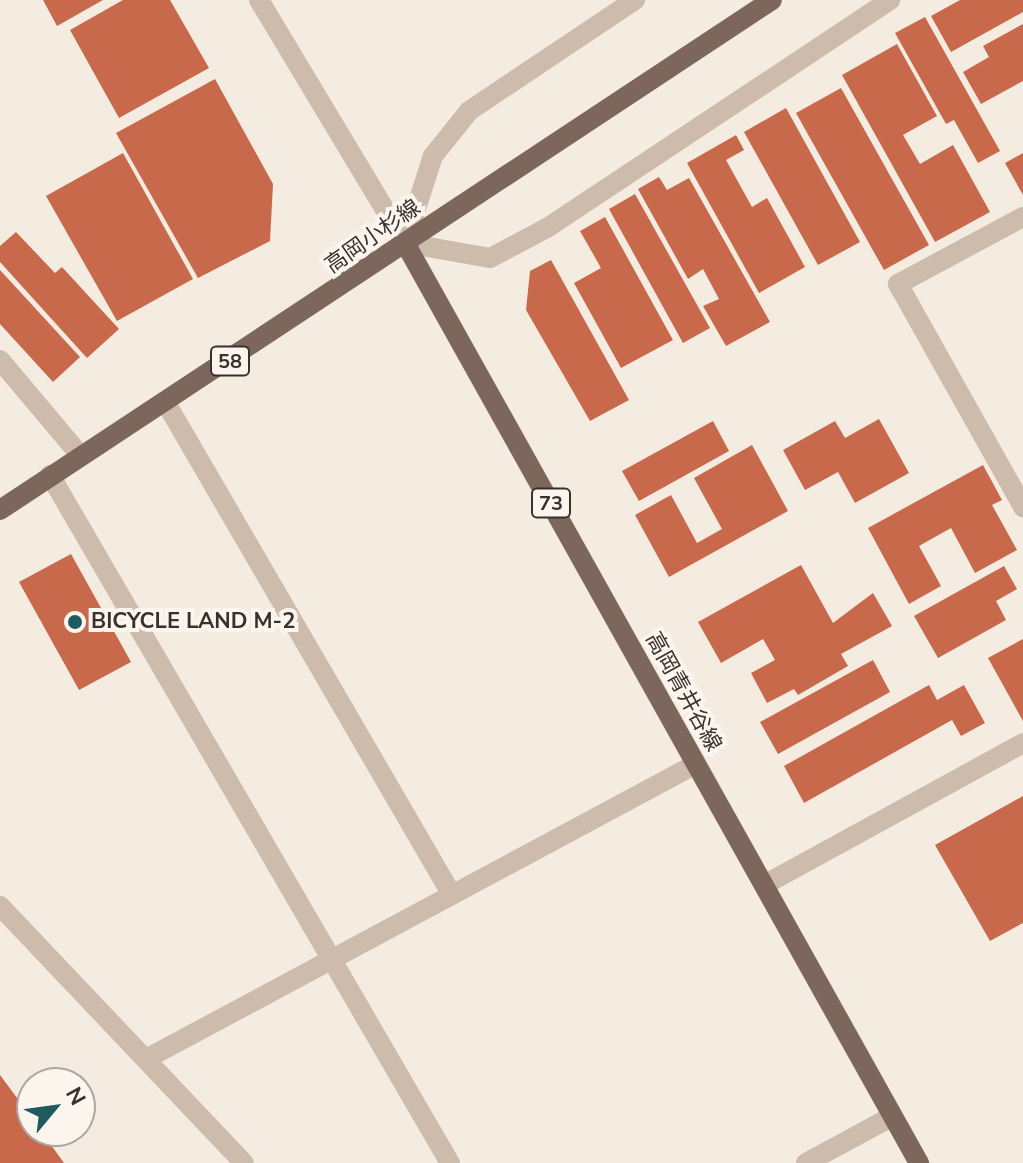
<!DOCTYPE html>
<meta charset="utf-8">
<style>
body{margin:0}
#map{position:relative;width:1023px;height:1163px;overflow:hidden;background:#f4ebe1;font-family:"Nunito Sans","Noto Sans JP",sans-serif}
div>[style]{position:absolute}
.building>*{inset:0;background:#c8694b}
.minor>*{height:20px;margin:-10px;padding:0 10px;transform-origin:10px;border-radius:10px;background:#cdbbac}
.major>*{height:20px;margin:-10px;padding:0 10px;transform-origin:10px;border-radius:10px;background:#7d675c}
.dots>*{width:22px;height:22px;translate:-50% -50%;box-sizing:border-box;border:4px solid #fbf5ee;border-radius:50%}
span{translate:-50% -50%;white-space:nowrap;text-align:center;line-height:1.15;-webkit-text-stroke:8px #fbf5ee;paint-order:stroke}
.shield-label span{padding:2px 6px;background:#fbf5ee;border:2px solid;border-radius:6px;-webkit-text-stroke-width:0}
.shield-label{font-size:20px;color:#3b302b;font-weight:700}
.street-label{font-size:22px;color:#3b302b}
.poi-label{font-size:22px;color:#3b302b;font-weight:700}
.left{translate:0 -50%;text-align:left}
.north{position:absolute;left:16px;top:1067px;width:80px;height:80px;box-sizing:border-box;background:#fbf5ee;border:2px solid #aea6a0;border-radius:50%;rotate:61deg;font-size:22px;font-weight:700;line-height:32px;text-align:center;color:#3b302b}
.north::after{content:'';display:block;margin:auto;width:28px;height:36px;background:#1f5a5e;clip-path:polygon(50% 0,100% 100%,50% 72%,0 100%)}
</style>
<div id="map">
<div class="building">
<i style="clip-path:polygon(43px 0,103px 0,57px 26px)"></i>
<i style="clip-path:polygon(123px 0,170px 0,209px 68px,119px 118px,70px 30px)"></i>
<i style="clip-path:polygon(960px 0,1023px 0,1023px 12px,951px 52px,931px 16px)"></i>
<i style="clip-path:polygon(925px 17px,1000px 151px,978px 163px,954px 120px,946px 124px,895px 33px)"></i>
<i style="clip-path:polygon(1023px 24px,1023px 81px,981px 104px,963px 72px,989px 57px,983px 46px)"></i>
<i style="clip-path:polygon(897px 44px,937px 116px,903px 135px,920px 164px,953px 145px,990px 212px,935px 242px,842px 75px)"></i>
<i style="clip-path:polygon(215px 79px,273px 184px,270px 241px,198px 278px,116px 133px)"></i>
<i style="clip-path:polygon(841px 88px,929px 245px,884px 270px,796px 113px)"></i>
<i style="clip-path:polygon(786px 108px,860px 242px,818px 265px,744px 132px)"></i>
<i style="clip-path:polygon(736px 135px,744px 150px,726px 160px,752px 207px,767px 198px,805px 267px,759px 293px,687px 163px)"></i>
<i style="clip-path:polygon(123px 153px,193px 279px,117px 321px,46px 196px)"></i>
<i style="clip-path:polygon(1023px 153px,1023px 195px,1005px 163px)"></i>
<i style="clip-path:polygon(659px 177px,667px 190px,689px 178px,770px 322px,726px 346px,703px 306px,719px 299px,703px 269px,688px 279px,638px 189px)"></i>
<i style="clip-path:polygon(635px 194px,710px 328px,683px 343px,609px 209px)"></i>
<i style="clip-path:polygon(605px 217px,673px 340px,621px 368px,574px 283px,601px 268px,580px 231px)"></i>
<i style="clip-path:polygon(16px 232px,55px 273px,62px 267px,119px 329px,87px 358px,0 262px,0 246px)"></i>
<i style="clip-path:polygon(551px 260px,629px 400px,590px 421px,526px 310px,530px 271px)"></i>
<i style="clip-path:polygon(0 270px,80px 357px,53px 382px,0 324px)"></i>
<i style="clip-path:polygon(879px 419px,909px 473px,855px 503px,838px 472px,805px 490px,783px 450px,835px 421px,845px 438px)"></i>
<i style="clip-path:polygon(713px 421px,729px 451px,639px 501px,622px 471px)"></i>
<i style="clip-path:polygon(752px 445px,788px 511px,669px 577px,635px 515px,671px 495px,697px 543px,722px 529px,694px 478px)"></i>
<i style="clip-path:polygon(983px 465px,1002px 500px,992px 505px,1017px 550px,975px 573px,951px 528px,919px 546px,941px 586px,909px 604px,868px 528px)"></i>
<i style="clip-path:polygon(71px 554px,131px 662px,79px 690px,19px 582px)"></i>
<i style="clip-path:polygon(801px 565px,833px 623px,873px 593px,892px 626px,841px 654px,848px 666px,798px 695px,794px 689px,767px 703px,751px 673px,775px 660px,763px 639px,721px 663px,698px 622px)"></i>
<i style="clip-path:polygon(1004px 566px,1017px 589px,996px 601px,1006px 620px,938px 658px,914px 616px)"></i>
<i style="clip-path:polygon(1023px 639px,1023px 721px,988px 658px)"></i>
<i style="clip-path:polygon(873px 660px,890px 692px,778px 754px,760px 722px)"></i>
<i style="clip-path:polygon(929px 685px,937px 700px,964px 685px,985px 723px,961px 736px,952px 720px,804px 803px,784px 766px)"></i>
<i style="clip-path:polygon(1023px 796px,1023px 923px,990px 941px,935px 845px)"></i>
<i style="clip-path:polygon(0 1075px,32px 1118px,32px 1131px,41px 1131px,64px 1163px,0 1163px)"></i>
</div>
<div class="minor">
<i style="left:259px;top:0;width:283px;rotate:59deg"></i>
<i style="left:405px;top:243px;width:86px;rotate:10deg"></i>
<i style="left:490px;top:258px;width:64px;rotate:-27.8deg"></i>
<i style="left:547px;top:228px;width:412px;rotate:-33.6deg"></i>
<i style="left:1023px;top:217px;width:142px;rotate:151.8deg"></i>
<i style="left:898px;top:284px;width:256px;rotate:60.7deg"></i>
<i style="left:405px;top:243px;width:91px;rotate:-72.2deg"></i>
<i style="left:433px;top:156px;width:58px;rotate:-51.3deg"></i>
<i style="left:469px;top:111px;width:200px;rotate:-33.8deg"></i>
<i style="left:0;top:360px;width:124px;rotate:49.9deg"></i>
<i style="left:166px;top:403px;width:569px;rotate:59.83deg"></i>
<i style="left:50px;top:475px;width:796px;rotate:59.83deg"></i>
<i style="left:764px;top:885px;width:295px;rotate:-28.7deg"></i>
<i style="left:0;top:906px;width:354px;rotate:46.5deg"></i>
<i style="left:146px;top:1059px;width:624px;rotate:-28.21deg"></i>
<i style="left:806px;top:1163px;width:97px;rotate:-28.4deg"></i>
</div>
<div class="major">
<i style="left:405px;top:243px;width:1054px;rotate:60.81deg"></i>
<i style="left:0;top:510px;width:925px;rotate:-33.45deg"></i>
</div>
<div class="dots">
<i style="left:75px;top:622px;background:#1f5a5e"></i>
</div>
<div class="shield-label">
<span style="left:230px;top:361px">58</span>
<span style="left:551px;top:503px">73</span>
</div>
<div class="street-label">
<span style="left:373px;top:237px;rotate:-35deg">高岡小杉線</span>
<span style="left:683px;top:692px;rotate:61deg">高岡青井谷線</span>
</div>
<div class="poi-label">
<span class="left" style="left:91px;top:622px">BICYCLE LAND M-2</span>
</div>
<div class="north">N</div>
</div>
